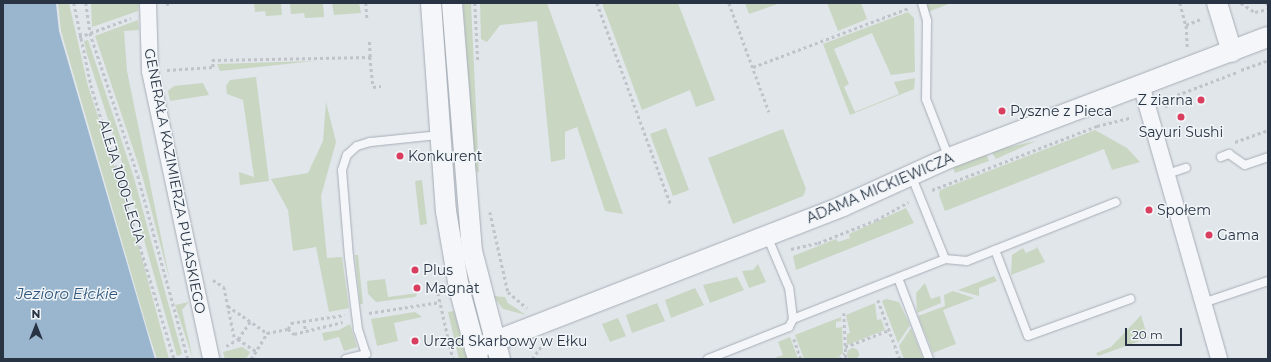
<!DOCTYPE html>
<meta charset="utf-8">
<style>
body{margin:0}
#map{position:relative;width:1271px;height:362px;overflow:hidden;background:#e1e6eb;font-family:Montserrat,sans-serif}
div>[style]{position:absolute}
.green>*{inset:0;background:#c8d6c2}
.round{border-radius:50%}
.water>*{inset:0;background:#9ab6ce}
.path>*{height:2.5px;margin-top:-1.25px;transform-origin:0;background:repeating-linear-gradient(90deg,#c0c4ca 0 3px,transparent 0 6px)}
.roads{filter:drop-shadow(0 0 1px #a6adb6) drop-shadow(0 0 1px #a6adb6)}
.service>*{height:8px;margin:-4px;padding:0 4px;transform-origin:4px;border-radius:4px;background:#f5f6f9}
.minor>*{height:16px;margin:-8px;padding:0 8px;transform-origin:8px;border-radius:8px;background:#f5f6f9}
.tertiary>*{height:20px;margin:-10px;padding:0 10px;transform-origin:10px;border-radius:10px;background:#f5f6f9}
.dots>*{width:11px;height:11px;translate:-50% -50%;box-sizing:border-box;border:2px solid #f1f5f8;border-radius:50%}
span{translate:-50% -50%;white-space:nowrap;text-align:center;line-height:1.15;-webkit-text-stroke:3px #f1f5f8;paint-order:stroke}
.poi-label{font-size:14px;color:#283444}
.right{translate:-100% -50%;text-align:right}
.left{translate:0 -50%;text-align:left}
.street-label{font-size:14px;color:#283444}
.water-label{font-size:15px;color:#2f567c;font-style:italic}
.frame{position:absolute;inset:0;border:4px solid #283444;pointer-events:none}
.north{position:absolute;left:16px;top:306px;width:40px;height:40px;-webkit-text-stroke:3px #f1f5f8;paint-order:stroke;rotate:0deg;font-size:11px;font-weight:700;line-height:16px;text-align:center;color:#283444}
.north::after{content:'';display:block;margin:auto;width:14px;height:18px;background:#283444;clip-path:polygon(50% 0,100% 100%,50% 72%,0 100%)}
.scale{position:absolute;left:1125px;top:328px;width:57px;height:18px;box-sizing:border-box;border:2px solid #283444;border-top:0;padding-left:5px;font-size:12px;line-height:14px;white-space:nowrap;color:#283444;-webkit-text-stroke:3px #f1f5f8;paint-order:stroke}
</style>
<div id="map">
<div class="green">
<i style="clip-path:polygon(58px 3px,69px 3px,88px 86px,131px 218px,169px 359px,157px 359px,147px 328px,61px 31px)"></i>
<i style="clip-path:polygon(91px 3px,139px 3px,138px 11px,92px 27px)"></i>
<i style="clip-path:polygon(254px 3px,281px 3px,282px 15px,266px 16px,265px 11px,255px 12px)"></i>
<i style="clip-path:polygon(290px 3px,323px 3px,324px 17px,305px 18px,304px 13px,291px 14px)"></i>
<i style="clip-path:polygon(332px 3px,359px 3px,361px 13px,334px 15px)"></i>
<i style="clip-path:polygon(463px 3px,471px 3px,479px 173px,475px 169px)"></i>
<i style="clip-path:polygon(480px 3px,547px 3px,623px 214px,605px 211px,577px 127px,565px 132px,565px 159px,551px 162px,537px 21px,500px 25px,487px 42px,481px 39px)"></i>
<i style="clip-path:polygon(602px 3px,678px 3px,715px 100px,696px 107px,690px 90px,642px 110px)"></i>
<i style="clip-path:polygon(745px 3px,780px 3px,749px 14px)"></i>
<i style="clip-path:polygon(827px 3px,861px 3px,867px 19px,838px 31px)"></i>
<i style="clip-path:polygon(927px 3px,951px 3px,928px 12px)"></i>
<i style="clip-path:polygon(908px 12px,914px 18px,915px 72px,891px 75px,872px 33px,834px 49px,849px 84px,844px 87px,855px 112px,899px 94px,894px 82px,915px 78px,914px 89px,850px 115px,823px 44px)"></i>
<i style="clip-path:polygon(138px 20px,139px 30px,124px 31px,127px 71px,170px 281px,142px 175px,95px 36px)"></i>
<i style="clip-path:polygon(88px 40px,134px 178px,182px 354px,177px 356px,124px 169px,86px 51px,84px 41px)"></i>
<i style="clip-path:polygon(314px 61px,220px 71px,217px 64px)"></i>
<i style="clip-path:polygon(256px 77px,269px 181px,240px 185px,239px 172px,254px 177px,243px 100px,227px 94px,226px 86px,230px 80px)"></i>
<i style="clip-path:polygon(203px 83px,209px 95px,170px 101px,168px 91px,174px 86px)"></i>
<i style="clip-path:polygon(326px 102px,336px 142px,321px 196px,327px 258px,342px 257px,349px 308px,329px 312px,316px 247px,293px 251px,288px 210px,271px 179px,308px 173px,323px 141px)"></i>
<i style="clip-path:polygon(666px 128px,689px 190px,673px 196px,650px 134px)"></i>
<i style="clip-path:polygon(783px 129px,806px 189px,803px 196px,733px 224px,708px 158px)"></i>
<i style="clip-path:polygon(1095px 130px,1127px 148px,1140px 162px,1112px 170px,1104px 149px,945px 211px,939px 195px,940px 190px)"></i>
<i style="clip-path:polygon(1036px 141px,996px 159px,992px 153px,1000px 149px)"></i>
<i style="clip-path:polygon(986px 154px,989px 161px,955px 173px,953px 167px)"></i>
<i style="clip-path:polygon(422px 180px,427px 224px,420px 225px,415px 181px)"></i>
<i style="clip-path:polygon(906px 208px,914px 223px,796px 270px,793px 256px,836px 239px,838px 242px,850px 238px,849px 234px)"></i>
<i style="clip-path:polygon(1035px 243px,1045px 262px,1011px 275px,1012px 255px,1023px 248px,1026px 253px,1037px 248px)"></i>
<i style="clip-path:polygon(355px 255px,358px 255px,363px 304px,360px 304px)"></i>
<i style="clip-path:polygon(758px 264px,766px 282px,749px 288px,742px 271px,753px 270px)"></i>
<i style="clip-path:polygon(994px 276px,997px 281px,979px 288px,979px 296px,958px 290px)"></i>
<i style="clip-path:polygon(737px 277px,744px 290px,710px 303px,703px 285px)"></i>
<i style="clip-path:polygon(385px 279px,388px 297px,418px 293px,415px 297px,376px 302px,368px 294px,367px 281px)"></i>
<i style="clip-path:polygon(925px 283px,931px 299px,940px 296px,941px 303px,917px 313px,916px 293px)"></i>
<i style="clip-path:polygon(695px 288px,704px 305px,671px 318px,665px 300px)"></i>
<i style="clip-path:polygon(953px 291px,974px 298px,943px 310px,956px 344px,933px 353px,918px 316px,945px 306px,944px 295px)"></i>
<i style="clip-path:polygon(493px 296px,505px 297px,508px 303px,526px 315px,503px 309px)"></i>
<i style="clip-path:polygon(886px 299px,899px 302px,910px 325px,898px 343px,882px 301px)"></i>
<i style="clip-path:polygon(189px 302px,182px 310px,193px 359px,175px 305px)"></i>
<i style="clip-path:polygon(657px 303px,665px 321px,632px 333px,626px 315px)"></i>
<i style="clip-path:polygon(875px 303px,877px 320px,881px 319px,885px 330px,847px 345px,847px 334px,850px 333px,846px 315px)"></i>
<i style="clip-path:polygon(454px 311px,467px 359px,459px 359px,448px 312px)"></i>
<i style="clip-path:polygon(415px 312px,422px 317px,394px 323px,398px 341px,377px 346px,371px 319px)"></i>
<i style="clip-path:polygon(1141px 315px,1148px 338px,1098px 356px,1096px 353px,1111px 347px)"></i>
<i style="clip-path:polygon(841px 317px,841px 321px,836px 322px,836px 328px,842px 327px,843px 353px,836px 359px,804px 359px,795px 335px)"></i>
<i style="clip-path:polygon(618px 318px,626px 336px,610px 342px,602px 324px)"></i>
<i style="clip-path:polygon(350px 324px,357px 347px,344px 351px,339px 337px,324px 341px,322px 333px,339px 330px)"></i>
<i style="clip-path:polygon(911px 328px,923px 359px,904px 359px,899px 346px)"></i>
<i style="clip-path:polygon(790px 337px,798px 359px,772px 359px,783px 355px,778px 342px)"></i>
<i style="clip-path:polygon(242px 347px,250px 352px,246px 359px,225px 359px,223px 352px)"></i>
<i class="round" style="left:847px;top:348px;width:12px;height:12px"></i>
</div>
<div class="water">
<i style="clip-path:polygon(3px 3px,56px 3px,59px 31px,155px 359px,3px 359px)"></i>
</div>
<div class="path">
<i style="left:74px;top:3px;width:84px;rotate:78.3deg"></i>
<i style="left:91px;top:85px;width:286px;rotate:73.1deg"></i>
<i style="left:86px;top:3px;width:30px;rotate:82deg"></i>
<i style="left:90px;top:33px;width:151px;rotate:71.4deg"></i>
<i style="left:138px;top:176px;width:190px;rotate:74.7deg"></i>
<i style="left:366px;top:3px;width:16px;rotate:86deg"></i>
<i style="left:475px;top:3px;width:59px;rotate:87.1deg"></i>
<i style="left:597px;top:3px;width:215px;rotate:69.9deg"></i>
<i style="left:729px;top:3px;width:116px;rotate:69.8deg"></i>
<i style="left:1180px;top:3px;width:23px;rotate:75deg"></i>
<i style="left:1241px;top:3px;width:17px;rotate:33deg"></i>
<i style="left:1255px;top:12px;width:13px;rotate:-13deg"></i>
<i style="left:1267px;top:3px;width:4px;rotate:76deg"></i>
<i style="left:166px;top:4px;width:6px;rotate:-9deg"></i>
<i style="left:79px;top:37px;width:55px;rotate:-20.1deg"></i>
<i style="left:1187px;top:47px;width:22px;rotate:-93deg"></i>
<i style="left:1186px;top:25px;width:16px;rotate:-22deg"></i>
<i style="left:370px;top:57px;width:30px;rotate:84deg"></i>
<i style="left:373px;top:87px;width:8px;rotate:-7deg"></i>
<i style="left:753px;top:67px;width:167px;rotate:-20.7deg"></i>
<i style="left:167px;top:70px;width:46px;rotate:-3.7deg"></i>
<i style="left:213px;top:67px;width:7px;rotate:-98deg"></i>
<i style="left:212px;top:60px;width:158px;rotate:-1.1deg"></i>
<i style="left:370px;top:57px;width:18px;rotate:-93deg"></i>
<i style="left:1241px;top:70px;width:29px;rotate:-20deg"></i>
<i style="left:1165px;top:107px;width:17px;rotate:-45deg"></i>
<i style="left:1177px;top:95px;width:64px;rotate:-21deg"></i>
<i style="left:1235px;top:142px;width:35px;rotate:-20deg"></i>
<i style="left:932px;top:190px;width:177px;rotate:-21.2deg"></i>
<i style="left:1097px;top:126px;width:36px;rotate:-14deg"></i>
<i style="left:490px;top:212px;width:82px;rotate:77.3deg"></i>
<i style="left:508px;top:292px;width:25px;rotate:40deg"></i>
<i style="left:791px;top:249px;width:28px;rotate:-13deg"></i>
<i style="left:818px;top:243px;width:62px;rotate:-21.6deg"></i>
<i style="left:876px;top:220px;width:37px;rotate:-29deg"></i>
<i style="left:213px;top:280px;width:13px;rotate:32deg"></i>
<i style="left:224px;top:287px;width:54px;rotate:78.3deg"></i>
<i style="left:438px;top:293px;width:68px;rotate:77.2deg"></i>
<i style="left:878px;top:300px;width:63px;rotate:69.6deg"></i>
<i style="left:228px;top:306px;width:47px;rotate:34.7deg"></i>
<i style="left:267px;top:333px;width:21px;rotate:-11deg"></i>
<i style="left:288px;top:329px;width:7px;rotate:-63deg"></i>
<i style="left:291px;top:323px;width:54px;rotate:-8.6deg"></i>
<i style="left:369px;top:313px;width:72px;rotate:-8.8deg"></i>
<i style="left:844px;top:313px;width:46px;rotate:87.5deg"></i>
<i style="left:304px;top:320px;width:12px;rotate:81deg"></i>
<i style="left:288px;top:329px;width:8px;rotate:40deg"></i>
<i style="left:294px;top:334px;width:50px;rotate:-13.8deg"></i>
<i style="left:238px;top:339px;width:22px;rotate:34deg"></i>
<i style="left:794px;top:339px;width:21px;rotate:71deg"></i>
<i style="left:226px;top:346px;width:14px;rotate:-30deg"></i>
<i style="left:238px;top:339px;width:21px;rotate:-55deg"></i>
<i style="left:845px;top:347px;width:47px;rotate:-21.1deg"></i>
<i style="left:251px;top:359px;width:31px;rotate:-58deg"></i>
<i style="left:532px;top:359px;width:17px;rotate:-54deg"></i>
<i style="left:839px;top:359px;width:8px;rotate:-45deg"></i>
</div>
<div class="roads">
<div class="service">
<i style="left:922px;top:3px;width:19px;rotate:74deg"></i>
<i style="left:927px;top:21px;width:78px;rotate:90.7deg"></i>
<i style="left:926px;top:99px;width:63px;rotate:68.7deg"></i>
<i style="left:1221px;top:157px;width:9px;rotate:-21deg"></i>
<i style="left:1229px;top:154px;width:19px;rotate:35deg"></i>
<i style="left:1245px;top:165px;width:24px;rotate:-19deg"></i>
<i style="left:1167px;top:174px;width:20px;rotate:-18deg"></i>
<i style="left:995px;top:250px;width:92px;rotate:69deg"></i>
<i style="left:1028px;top:336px;width:109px;rotate:-19.9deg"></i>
<i style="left:945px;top:259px;width:22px;rotate:5deg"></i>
<i style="left:967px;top:261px;width:160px;rotate:-21.6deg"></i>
<i style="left:898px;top:278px;width:87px;rotate:69.1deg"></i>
<i style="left:1203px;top:303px;width:69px;rotate:-18.7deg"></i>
<i style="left:793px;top:319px;width:163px;rotate:-21.5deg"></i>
<i style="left:945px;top:259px;width:91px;rotate:-112deg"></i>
<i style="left:346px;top:359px;width:21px;rotate:-14deg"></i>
<i style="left:366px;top:354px;width:25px;rotate:-108deg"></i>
<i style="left:358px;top:330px;width:74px;rotate:-97deg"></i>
<i style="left:349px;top:257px;width:87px;rotate:-94.6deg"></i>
<i style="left:342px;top:170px;width:16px;rotate:-72deg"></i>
<i style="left:347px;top:155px;width:13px;rotate:-42deg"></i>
<i style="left:357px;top:146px;width:14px;rotate:-17deg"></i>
<i style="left:370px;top:142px;width:69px;rotate:-5.8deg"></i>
<i style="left:708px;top:359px;width:87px;rotate:-21.6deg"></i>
<i style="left:789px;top:327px;width:9px;rotate:-63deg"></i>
<i style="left:793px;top:319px;width:31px;rotate:-97deg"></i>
<i style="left:789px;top:288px;width:56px;rotate:-112.9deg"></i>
</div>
<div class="minor">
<i style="left:148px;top:3px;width:68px;rotate:88.3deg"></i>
<i style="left:150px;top:71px;width:294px;rotate:78deg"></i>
<i style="left:1142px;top:88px;width:282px;rotate:74.1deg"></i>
</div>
<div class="tertiary">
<i style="left:431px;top:3px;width:209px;rotate:85.9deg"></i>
<i style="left:446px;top:211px;width:78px;rotate:80.4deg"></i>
<i style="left:459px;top:288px;width:73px;rotate:75deg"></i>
<i style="left:452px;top:3px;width:249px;rotate:85.4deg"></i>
<i style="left:472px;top:251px;width:112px;rotate:75.5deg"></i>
<i style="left:1217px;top:3px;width:51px;rotate:73deg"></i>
<i style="left:475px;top:349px;width:395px;rotate:-21.2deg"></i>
<i style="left:843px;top:206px;width:116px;rotate:-24.4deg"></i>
<i style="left:949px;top:158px;width:341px;rotate:-20.8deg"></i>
</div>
</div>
<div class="dots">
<i style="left:1201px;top:100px;background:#d93e5f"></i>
<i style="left:1002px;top:111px;background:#d93e5f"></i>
<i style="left:1181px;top:117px;background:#d93e5f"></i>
<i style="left:400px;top:156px;background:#d93e5f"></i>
<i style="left:1149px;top:210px;background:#d93e5f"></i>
<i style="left:1209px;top:235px;background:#d93e5f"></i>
<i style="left:415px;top:270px;background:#d93e5f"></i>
<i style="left:417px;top:288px;background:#d93e5f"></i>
<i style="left:415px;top:341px;background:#d93e5f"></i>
</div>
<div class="poi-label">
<span class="right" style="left:1193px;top:100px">Z ziarna</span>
<span class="left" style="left:1010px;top:111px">Pyszne z Pieca</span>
<span style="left:1181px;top:132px">Sayuri Sushi</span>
<span class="left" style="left:408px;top:156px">Konkurent</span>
<span class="left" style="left:1157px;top:210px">Społem</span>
<span class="left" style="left:1217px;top:235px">Gama</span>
<span class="left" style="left:423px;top:270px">Plus</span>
<span class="left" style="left:425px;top:288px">Magnat</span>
<span class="left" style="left:423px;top:341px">Urząd Skarbowy w Ełku</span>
</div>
<div class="street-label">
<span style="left:122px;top:181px;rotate:73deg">ALEJA 1000-LECIA</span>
<span style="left:175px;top:181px;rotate:79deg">GENERAŁA KAZIMIERZA PUŁASKIEGO</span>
<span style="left:880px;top:188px;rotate:-23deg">ADAMA MICKIEWICZA</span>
</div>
<div class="water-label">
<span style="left:67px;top:294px">Jezioro Ełckie</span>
</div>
<div class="frame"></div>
<div class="north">N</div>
<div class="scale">20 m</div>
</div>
